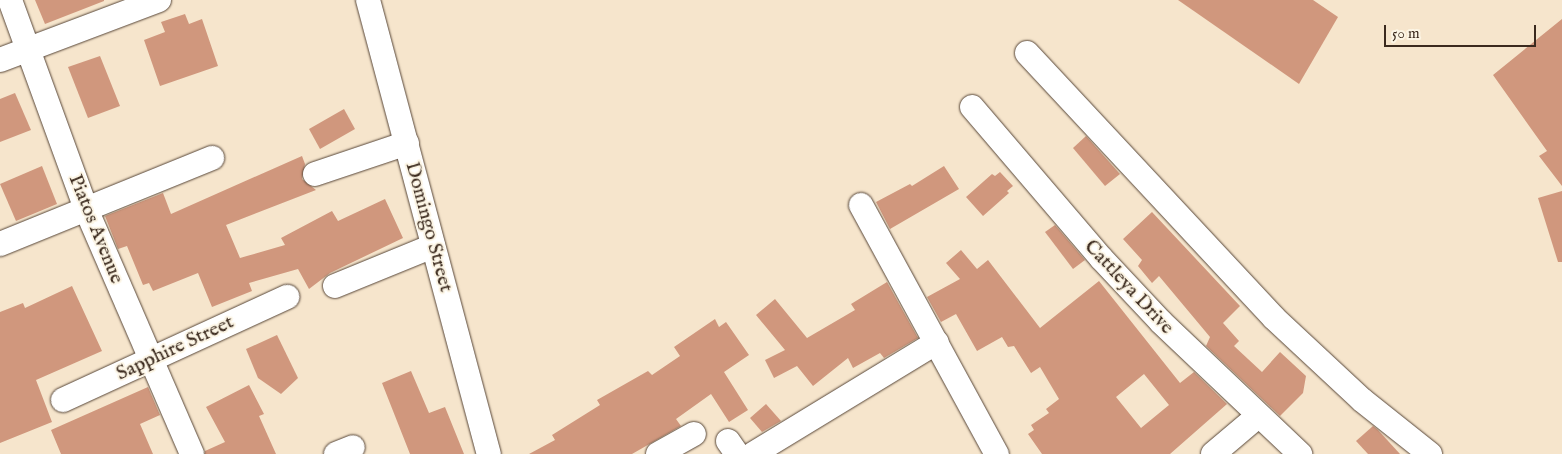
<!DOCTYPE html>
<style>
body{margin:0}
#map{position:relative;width:1562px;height:454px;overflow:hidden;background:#f6e5cc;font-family:"IM FELL English",serif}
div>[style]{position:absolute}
.building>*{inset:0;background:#d0977d}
.roads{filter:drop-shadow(0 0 1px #574638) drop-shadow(0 0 1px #574638)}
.minor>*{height:24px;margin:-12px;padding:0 12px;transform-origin:12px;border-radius:12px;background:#fff}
span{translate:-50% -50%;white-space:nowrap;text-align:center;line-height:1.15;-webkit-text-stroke:4px #fcf5e5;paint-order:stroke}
.street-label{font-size:20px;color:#3b2a1e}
.scale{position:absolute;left:1384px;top:25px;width:152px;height:22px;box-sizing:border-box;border:2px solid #3b2a1e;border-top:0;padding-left:6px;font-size:15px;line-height:18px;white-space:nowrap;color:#3b2a1e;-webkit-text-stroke:4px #fcf5e5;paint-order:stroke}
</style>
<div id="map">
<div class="building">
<i style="clip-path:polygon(35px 0,104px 0,104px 1px,45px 24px)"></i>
<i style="clip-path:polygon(1178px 0,1313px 0,1338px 17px,1299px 84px)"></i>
<i style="clip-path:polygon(185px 14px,189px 24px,202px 19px,218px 66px,160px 86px,144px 40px,165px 32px,161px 22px)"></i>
<i style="clip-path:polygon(1562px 19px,1562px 186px,1539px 156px,1547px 151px,1493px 75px)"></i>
<i style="clip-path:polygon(100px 56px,120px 106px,88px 118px,68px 67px)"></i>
<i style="clip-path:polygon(15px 93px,31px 130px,0 142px,0 99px)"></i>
<i style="clip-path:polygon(344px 109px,355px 129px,320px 149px,309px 129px)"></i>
<i style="clip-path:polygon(1086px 136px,1120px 174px,1105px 186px,1073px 148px)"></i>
<i style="clip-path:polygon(302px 156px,305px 164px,302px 179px,316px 190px,226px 225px,240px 258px,285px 245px,281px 238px,332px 211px,338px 221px,385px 199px,403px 238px,330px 273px,309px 289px,298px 269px,249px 283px,252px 291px,212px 307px,198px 273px,153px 291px,149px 283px,143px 285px,127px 246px,118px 249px,105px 216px,163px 193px,171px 214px)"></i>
<i style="clip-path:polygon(42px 166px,57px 204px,16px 221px,0 184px)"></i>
<i style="clip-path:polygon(944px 166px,959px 189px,890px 229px,876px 202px,910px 184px,912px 186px)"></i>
<i style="clip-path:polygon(1000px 172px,1013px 186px,1007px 191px,1009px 193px,983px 216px,966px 197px,992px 174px,995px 176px)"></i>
<i style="clip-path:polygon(1562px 191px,1562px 262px,1558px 262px,1538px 198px)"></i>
<i style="clip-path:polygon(1152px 212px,1240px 306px,1223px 323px,1239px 341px,1234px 346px,1262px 372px,1280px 352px,1306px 376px,1303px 393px,1280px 416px,1206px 346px,1210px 337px,1159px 276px,1152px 283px,1138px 266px,1142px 260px,1123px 239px)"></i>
<i style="clip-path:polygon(1055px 225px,1085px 260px,1073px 269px,1045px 232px)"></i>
<i style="clip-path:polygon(evenodd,961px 250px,977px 269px,988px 260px,1040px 328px,1099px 281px,1180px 383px,1194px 372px,1227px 404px,1170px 454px,1042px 454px,1028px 434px,1034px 430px,1031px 425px,1049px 413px,1046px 409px,1059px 399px,1040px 367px,1031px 373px,1014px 346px,1008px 347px,1002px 337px,977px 351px,956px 314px,941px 322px,927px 297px,960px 279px,946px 263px,961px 250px,1144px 374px,1169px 405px,1141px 428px,1116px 397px,1144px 374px)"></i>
<i style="clip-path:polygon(887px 282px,918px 338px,884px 358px,880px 353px,853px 368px,848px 358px,813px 386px,797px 366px,774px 378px,765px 360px,785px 350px,756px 315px,775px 299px,807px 338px,855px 310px,851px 304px)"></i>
<i style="clip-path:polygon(72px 286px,102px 351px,36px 380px,52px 422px,0 443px,0 312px,23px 303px,25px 308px)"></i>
<i style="clip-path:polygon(715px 319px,719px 327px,726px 322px,749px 355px,724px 372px,748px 410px,729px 422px,711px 394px,676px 419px,681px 426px,632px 454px,529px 454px,555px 440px,552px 435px,600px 405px,597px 400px,648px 371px,652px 375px,680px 356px,674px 347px)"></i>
<i style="clip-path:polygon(277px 335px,298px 378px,281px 394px,258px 378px,246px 349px)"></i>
<i style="clip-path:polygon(411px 371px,429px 413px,445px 407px,464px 454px,410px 454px,382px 383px)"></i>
<i style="clip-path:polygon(249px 385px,264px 414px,259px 416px,276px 454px,205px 454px,205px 451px,225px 442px,206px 407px)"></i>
<i style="clip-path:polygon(148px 387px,160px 415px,140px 424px,153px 454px,61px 454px,51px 430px)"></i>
<i style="clip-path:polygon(766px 404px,781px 421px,762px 432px,750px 418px)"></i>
<i style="clip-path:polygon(1373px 426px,1378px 430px,1400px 454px,1368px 454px,1356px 441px)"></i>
</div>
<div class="roads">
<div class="minor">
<i style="left:10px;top:0;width:222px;rotate:70deg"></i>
<i style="left:86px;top:209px;width:267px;rotate:66.6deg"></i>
<i style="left:368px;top:0;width:470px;rotate:75.1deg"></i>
<i style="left:1027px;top:53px;width:362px;rotate:47deg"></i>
<i style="left:1274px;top:318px;width:120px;rotate:43deg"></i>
<i style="left:1362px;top:400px;width:87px;rotate:38.5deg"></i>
<i style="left:0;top:60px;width:170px;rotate:-20.7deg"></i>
<i style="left:972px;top:107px;width:199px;rotate:49.5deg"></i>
<i style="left:1101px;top:258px;width:88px;rotate:46.8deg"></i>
<i style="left:1161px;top:322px;width:192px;rotate:43.5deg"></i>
<i style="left:315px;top:174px;width:97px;rotate:-18.6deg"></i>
<i style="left:861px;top:205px;width:284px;rotate:61.4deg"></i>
<i style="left:0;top:244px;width:229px;rotate:-22.1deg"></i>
<i style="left:335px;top:286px;width:106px;rotate:-22.2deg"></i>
<i style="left:63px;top:400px;width:247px;rotate:-24.7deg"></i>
<i style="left:728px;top:441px;width:16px;rotate:55deg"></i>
<i style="left:336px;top:454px;width:18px;rotate:-22deg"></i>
<i style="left:658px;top:454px;width:41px;rotate:-29.1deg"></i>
<i style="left:753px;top:454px;width:215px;rotate:-31.3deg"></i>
<i style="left:1213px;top:454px;width:59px;rotate:-40.2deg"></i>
</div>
</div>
<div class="street-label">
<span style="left:429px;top:227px;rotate:75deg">Domingo Street</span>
<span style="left:96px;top:229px;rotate:68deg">Piatos Avenue</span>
<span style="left:1129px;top:287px;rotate:47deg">Cattleya Drive</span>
<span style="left:175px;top:348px;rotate:-25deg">Sapphire Street</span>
</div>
<div class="scale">50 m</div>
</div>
